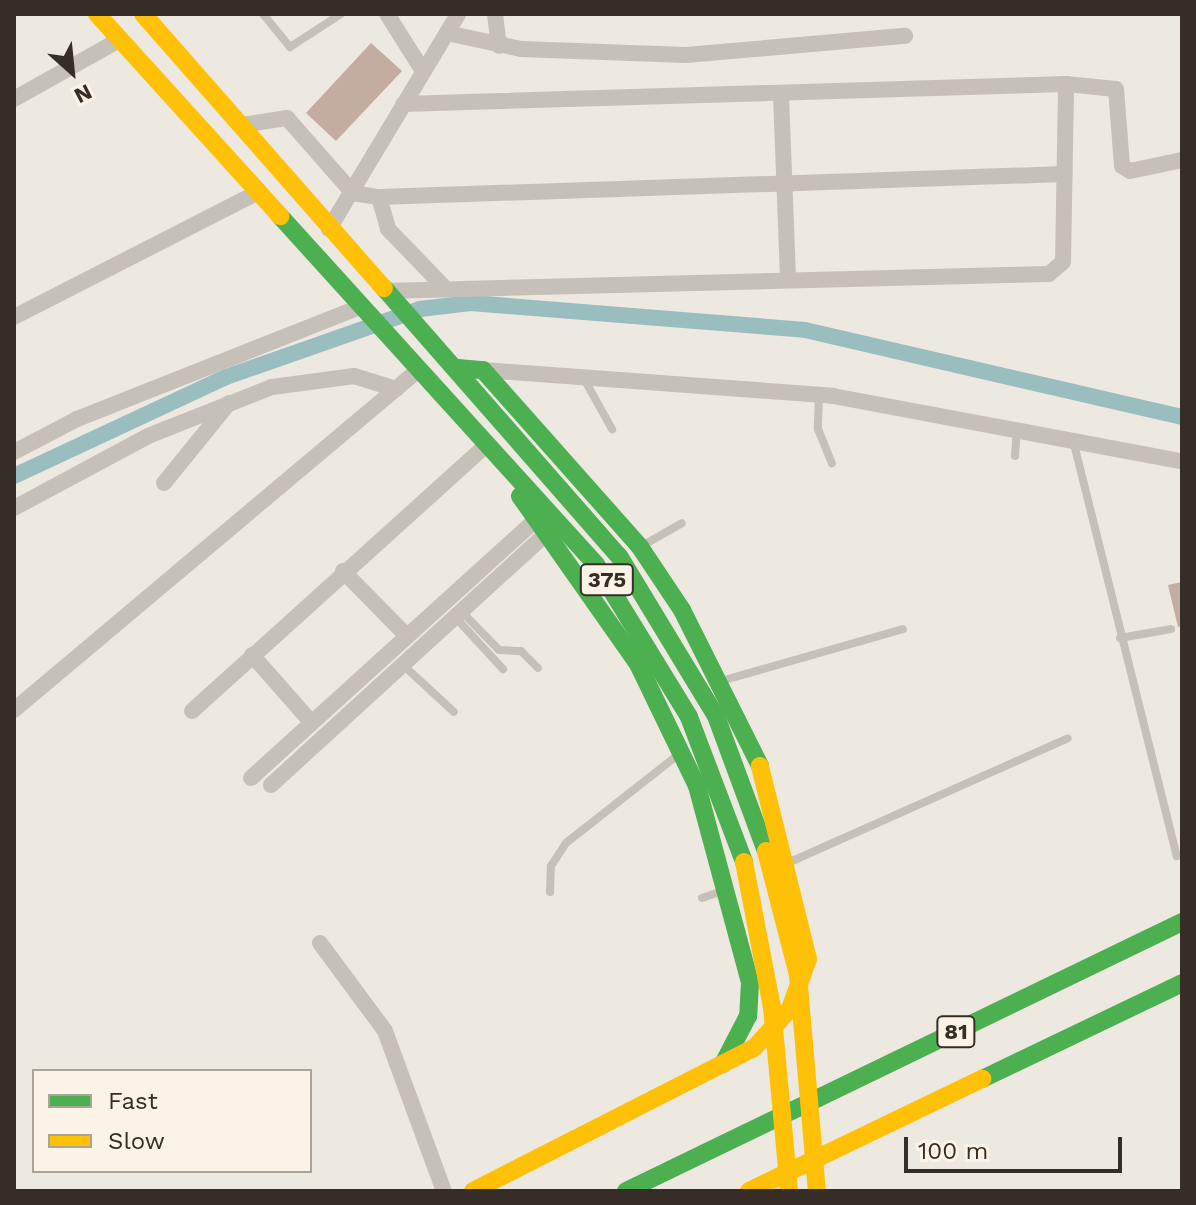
<!DOCTYPE html>
<style>
body{margin:0}
#map{position:relative;width:1196px;height:1205px;overflow:hidden;background:#ede8e0;font-family:"Work Sans",sans-serif}
div>[style]{position:absolute}
.canal>*{height:16px;margin:-8px;padding:0 8px;transform-origin:8px;border-radius:8px;background:#9abdc0}
.building>*{inset:0;background:#c2ada0}
.lane>*{height:8px;margin:-4px;padding:0 4px;transform-origin:4px;border-radius:4px;background:#c6c0b9}
.street>*{height:16px;margin:-8px;padding:0 8px;transform-origin:8px;border-radius:8px;background:#c6c0b9}
.fast>*{height:18px;margin:-9px;padding:0 9px;transform-origin:9px;border-radius:9px;background:#4caf50}
.slow>*{height:18px;margin:-9px;padding:0 9px;transform-origin:9px;border-radius:9px;background:#ffc107}
.slow-bridge>*{height:18px;margin:-9px;padding:0 9px;transform-origin:9px;border-radius:9px;background:#ffc107}
span{translate:-50% -50%;white-space:nowrap;text-align:center;line-height:1.15;-webkit-text-stroke:7px #faf3e6;paint-order:stroke}
.shield-label span{padding:2px 6px;background:#faf3e6;border:2px solid;border-radius:6px;-webkit-text-stroke-width:0}
.shield-label{font-size:22px;color:#372d27;font-weight:700}
.frame{position:absolute;inset:0;border:16px solid #372d27;pointer-events:none}
.legend{position:absolute;left:32px;top:1069px;width:280px;height:104px;box-sizing:border-box;background:#faf3e6;border:2px solid #aca49a;margin:0;padding:10px 14px;list-style:none;font-size:24px;color:#372d27}
.legend li{display:flex;align-items:center;gap:16px;height:40px}
.legend b{width:40px;border:2px solid #aca49a}
.north{position:absolute;left:32px;top:32px;width:80px;height:80px;-webkit-text-stroke:6px #faf3e6;paint-order:stroke;rotate:153deg;font-size:22px;font-weight:700;line-height:32px;text-align:center;color:#372d27}
.north::after{content:'';display:block;margin:auto;width:28px;height:36px;background:#372d27;clip-path:polygon(50% 0,100% 100%,50% 72%,0 100%)}
.scale{position:absolute;left:904px;top:1137px;width:218px;height:36px;box-sizing:border-box;border:4px solid #372d27;border-top:0;padding-left:10px;font-size:24px;line-height:28px;white-space:nowrap;color:#372d27;-webkit-text-stroke:6px #faf3e6;paint-order:stroke}
</style>
<div id="map">
<div class="canal">
<i style="left:14px;top:476px;width:234px;rotate:-25deg"></i>
<i style="left:226px;top:377px;width:206px;rotate:-19.3deg"></i>
<i style="left:420px;top:309px;width:51px;rotate:-6.7deg"></i>
<i style="left:471px;top:303px;width:335px;rotate:4.6deg"></i>
<i style="left:805px;top:330px;width:387px;rotate:13deg"></i>
</div>
<div class="building">
<i style="clip-path:polygon(371px 43px,402px 71px,336px 141px,306px 113px)"></i>
<i style="clip-path:polygon(1182px 582px,1182px 626px,1178px 627px,1168px 585px)"></i>
</div>
<div class="lane">
<i style="left:263px;top:14px;width:43px;rotate:50.7deg"></i>
<i style="left:290px;top:47px;width:61px;rotate:-32.9deg"></i>
<i style="left:583px;top:377px;width:60px;rotate:60.9deg"></i>
<i style="left:819px;top:395px;width:34px;rotate:92deg"></i>
<i style="left:818px;top:429px;width:37px;rotate:68deg"></i>
<i style="left:1073px;top:440px;width:429px;rotate:76deg"></i>
<i style="left:1015px;top:456px;width:27px;rotate:-86deg"></i>
<i style="left:640px;top:547px;width:48px;rotate:-29.7deg"></i>
<i style="left:461px;top:611px;width:54px;rotate:45.7deg"></i>
<i style="left:499px;top:650px;width:22px;rotate:3deg"></i>
<i style="left:521px;top:651px;width:24px;rotate:45deg"></i>
<i style="left:455px;top:617px;width:71px;rotate:47.3deg"></i>
<i style="left:1120px;top:638px;width:52px;rotate:-10deg"></i>
<i style="left:403px;top:665px;width:69px;rotate:42.7deg"></i>
<i style="left:721px;top:681px;width:189px;rotate:-15.9deg"></i>
<i style="left:790px;top:862px;width:304px;rotate:-24deg"></i>
<i style="left:550px;top:892px;width:26px;rotate:-88deg"></i>
<i style="left:551px;top:866px;width:27px;rotate:-57deg"></i>
<i style="left:566px;top:843px;width:144px;rotate:-38.2deg"></i>
<i style="left:702px;top:898px;width:24px;rotate:-19deg"></i>
</div>
<div class="street">
<i style="left:387px;top:14px;width:67px;rotate:57.7deg"></i>
<i style="left:495px;top:14px;width:32px;rotate:83deg"></i>
<i style="left:447px;top:33px;width:76px;rotate:12.2deg"></i>
<i style="left:521px;top:49px;width:165px;rotate:2.1deg"></i>
<i style="left:686px;top:55px;width:220px;rotate:-5deg"></i>
<i style="left:1066px;top:84px;width:50px;rotate:5.7deg"></i>
<i style="left:1116px;top:89px;width:77px;rotate:85.5deg"></i>
<i style="left:1122px;top:166px;width:9px;rotate:32deg"></i>
<i style="left:1130px;top:171px;width:53px;rotate:-11.9deg"></i>
<i style="left:781px;top:95px;width:183px;rotate:87.8deg"></i>
<i style="left:14px;top:99px;width:120px;rotate:-29.3deg"></i>
<i style="left:242px;top:125px;width:46px;rotate:-8.8deg"></i>
<i style="left:287px;top:118px;width:100px;rotate:48.7deg"></i>
<i style="left:353px;top:193px;width:26px;rotate:9deg"></i>
<i style="left:379px;top:197px;width:686px;rotate:-1.92deg"></i>
<i style="left:379px;top:197px;width:33px;rotate:74deg"></i>
<i style="left:388px;top:229px;width:81px;rotate:46deg"></i>
<i style="left:329px;top:229px;width:251px;rotate:-59deg"></i>
<i style="left:386px;top:291px;width:663px;rotate:-1.47deg"></i>
<i style="left:1049px;top:274px;width:18px;rotate:-41deg"></i>
<i style="left:1063px;top:262px;width:178px;rotate:-89deg"></i>
<i style="left:1066px;top:84px;width:663px;rotate:178.27deg"></i>
<i style="left:14px;top:317px;width:270px;rotate:-27.1deg"></i>
<i style="left:483px;top:370px;width:351px;rotate:4.2deg"></i>
<i style="left:833px;top:396px;width:355px;rotate:10.6deg"></i>
<i style="left:14px;top:452px;width:71px;rotate:-27.6deg"></i>
<i style="left:77px;top:419px;width:302px;rotate:-21.6deg"></i>
<i style="left:164px;top:483px;width:103px;rotate:-50.9deg"></i>
<i style="left:14px;top:508px;width:152px;rotate:-28.2deg"></i>
<i style="left:148px;top:436px;width:133px;rotate:-21.6deg"></i>
<i style="left:272px;top:387px;width:83px;rotate:-7.6deg"></i>
<i style="left:354px;top:376px;width:44px;rotate:17.2deg"></i>
<i style="left:343px;top:571px;width:90px;rotate:45.5deg"></i>
<i style="left:252px;top:655px;width:89px;rotate:48.6deg"></i>
<i style="left:14px;top:710px;width:527px;rotate:-40.07deg"></i>
<i style="left:192px;top:711px;width:395px;rotate:-42.1deg"></i>
<i style="left:251px;top:778px;width:386px;rotate:-42.2deg"></i>
<i style="left:271px;top:785px;width:374px;rotate:-42.4deg"></i>
<i style="left:320px;top:943px;width:109px;rotate:53.5deg"></i>
<i style="left:385px;top:1031px;width:171px;rotate:69.8deg"></i>
</div>
<div class="fast">
<i style="left:280px;top:216px;width:471px;rotate:47.8deg"></i>
<i style="left:596px;top:565px;width:178px;rotate:58.5deg"></i>
<i style="left:689px;top:717px;width:155px;rotate:69.2deg"></i>
<i style="left:384px;top:288px;width:356px;rotate:48.8deg"></i>
<i style="left:619px;top:556px;width:187px;rotate:58.8deg"></i>
<i style="left:716px;top:716px;width:144px;rotate:69.7deg"></i>
<i style="left:458px;top:368px;width:25px;rotate:5deg"></i>
<i style="left:483px;top:370px;width:237px;rotate:48.4deg"></i>
<i style="left:640px;top:547px;width:76px;rotate:56.3deg"></i>
<i style="left:682px;top:610px;width:174px;rotate:63.4deg"></i>
<i style="left:520px;top:496px;width:205px;rotate:54.9deg"></i>
<i style="left:638px;top:664px;width:136px;rotate:64.2deg"></i>
<i style="left:697px;top:786px;width:203px;rotate:74.9deg"></i>
<i style="left:750px;top:982px;width:34px;rotate:93deg"></i>
<i style="left:748px;top:1016px;width:54px;rotate:117.5deg"></i>
<i style="left:982px;top:1079px;width:222px;rotate:-25.6deg"></i>
<i style="left:626px;top:1191px;width:618px;rotate:-25.82deg"></i>
</div>
<div class="slow">
<i style="left:97px;top:14px;width:273px;rotate:47.8deg"></i>
<i style="left:143px;top:14px;width:365px;rotate:48.7deg"></i>
<i style="left:473px;top:1191px;width:315px;rotate:-27deg"></i>
<i style="left:754px;top:1048px;width:53px;rotate:-47.3deg"></i>
<i style="left:790px;top:1009px;width:53px;rotate:-70.2deg"></i>
<i style="left:808px;top:959px;width:199px;rotate:-104deg"></i>
<i style="left:749px;top:1191px;width:259px;rotate:-25.7deg"></i>
</div>
<div class="slow-bridge">
<i style="left:766px;top:851px;width:128px;rotate:75.5deg"></i>
<i style="left:798px;top:975px;width:217px;rotate:85deg"></i>
<i style="left:744px;top:862px;width:148px;rotate:79.1deg"></i>
<i style="left:772px;top:1007px;width:185px;rotate:84.7deg"></i>
</div>
<div class="shield-label">
<span style="left:607px;top:580px">375</span>
<span style="left:956px;top:1032px">81</span>
</div>
<div class="frame"></div>
<ul class="legend">
<li><b style="height:10px;background:#4caf50"></b>Fast</li>
<li><b style="height:10px;background:#ffc107"></b>Slow</li>
</ul>
<div class="north">N</div>
<div class="scale">100 m</div>
</div>
